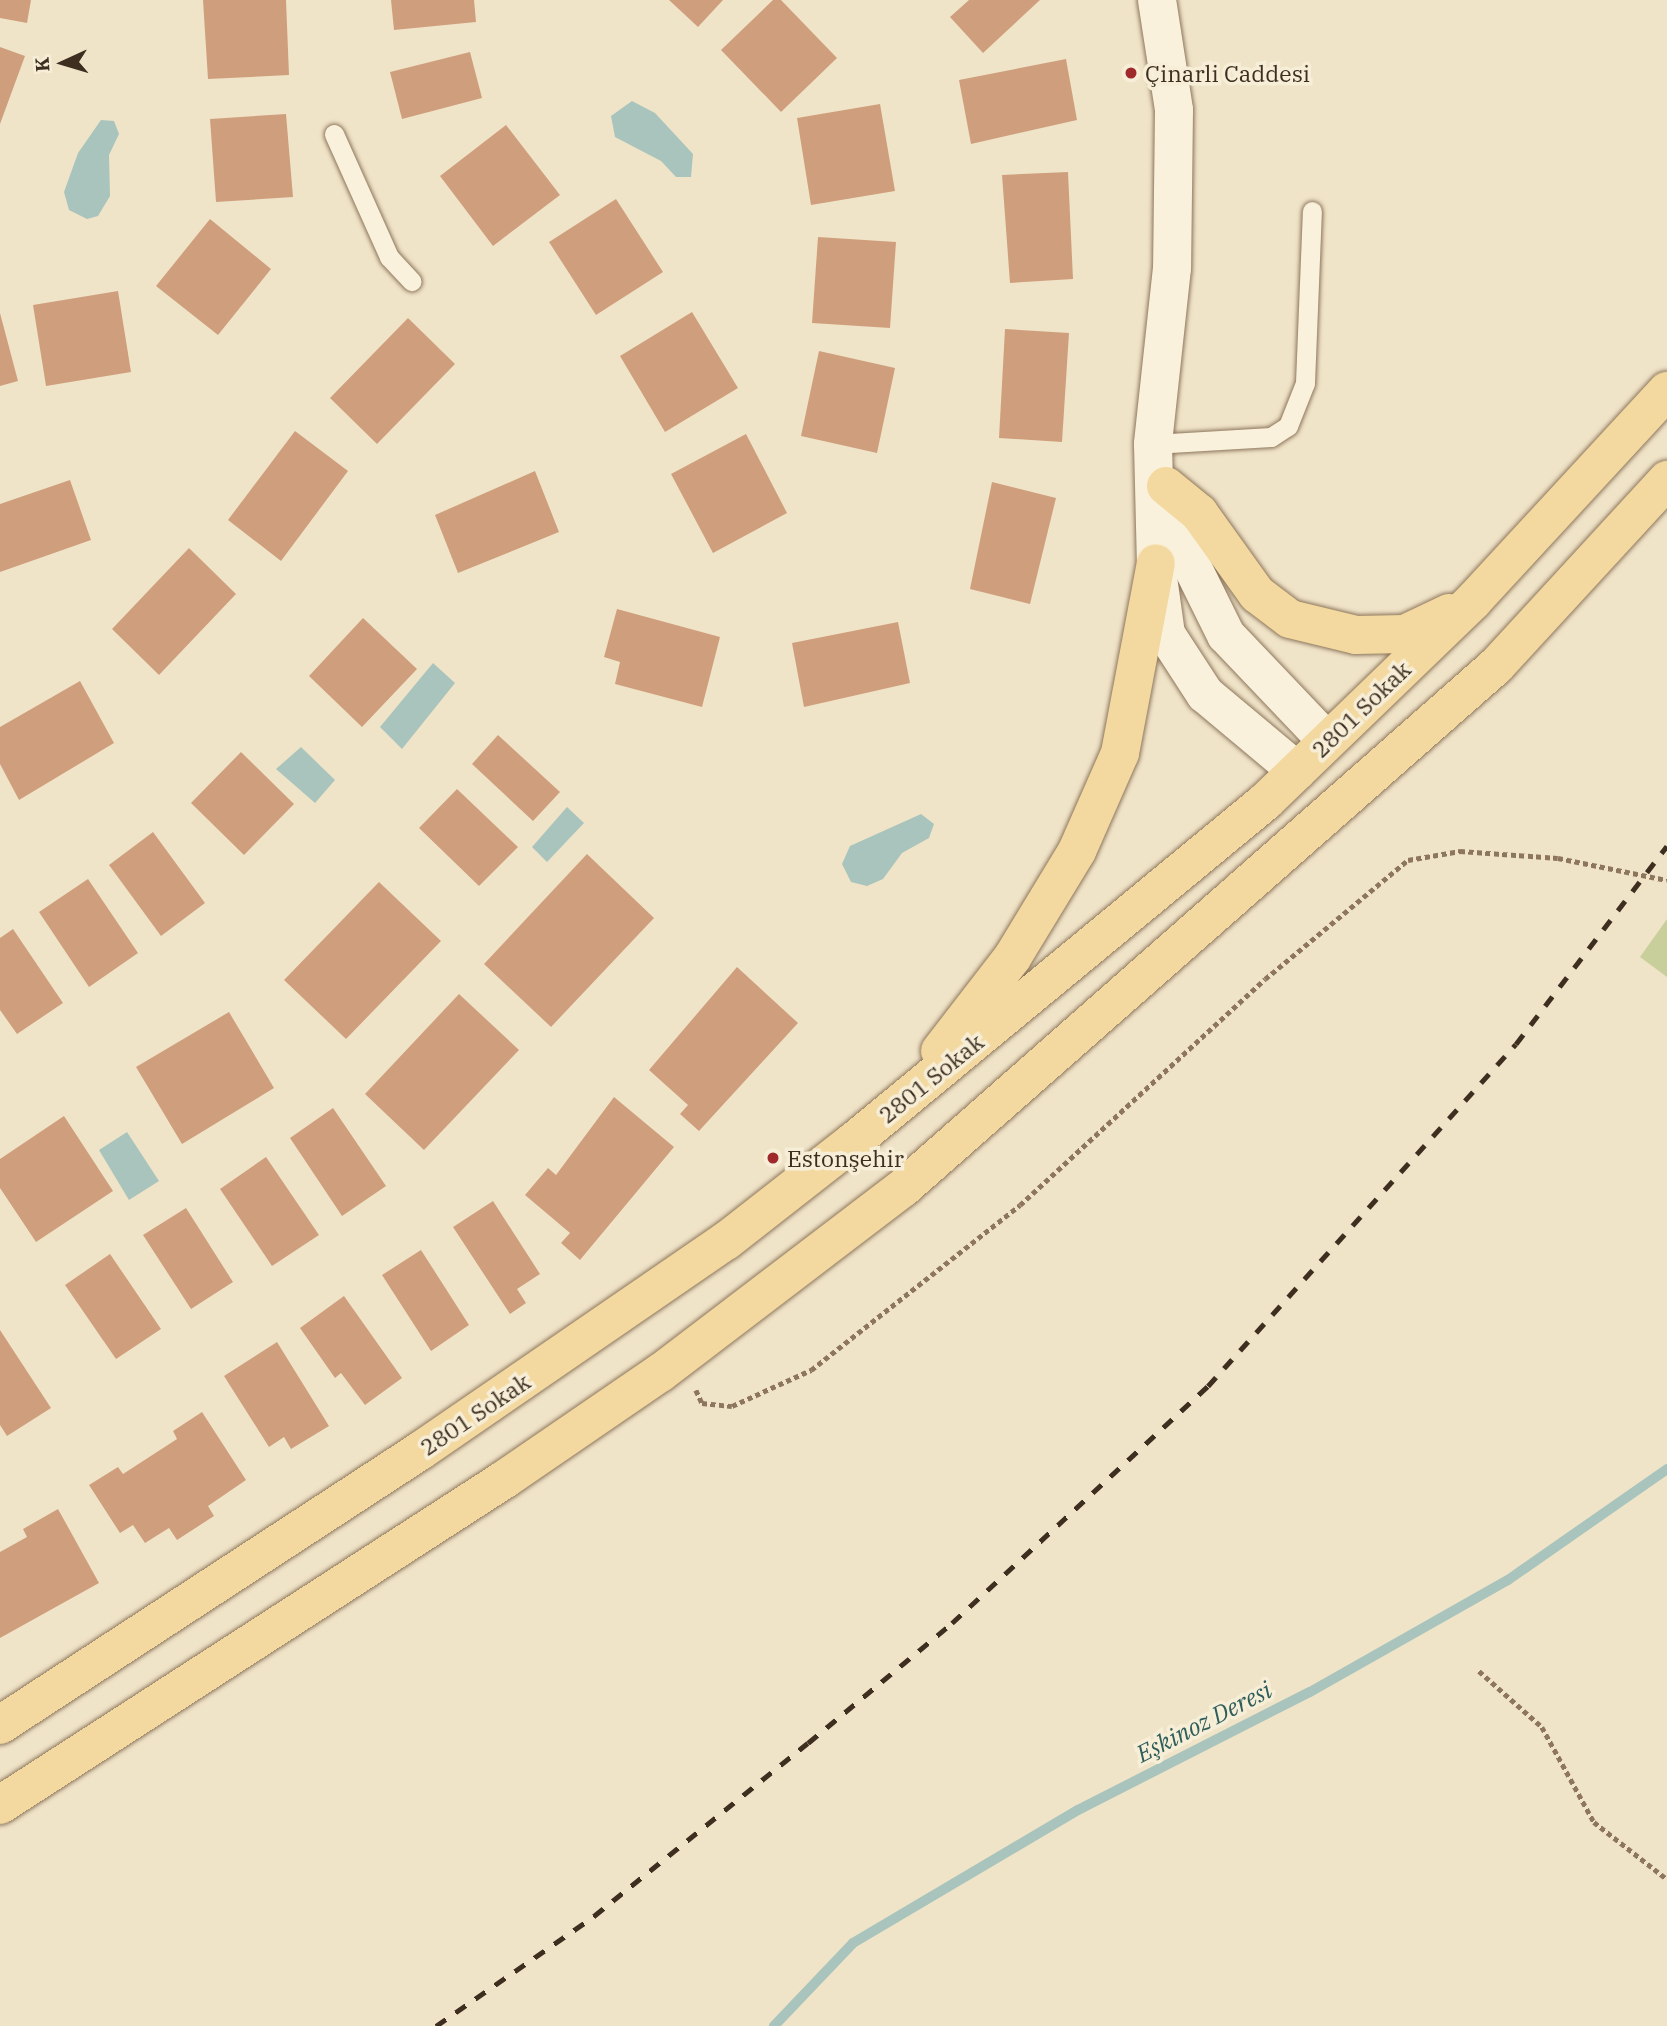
<!DOCTYPE html>
<meta charset="utf-8">
<style>
body{margin:0}
#map{position:relative;width:1667px;height:2026px;overflow:hidden;background:#f0e4c8;font-family:"IBM Plex Serif",serif}
div>[style]{position:absolute}
.green>*{inset:0;background:#c9cf9b}
.water>*{inset:0;background:#a9c4bc}
.stream>*{height:10px;margin:-5px;padding:0 5px;transform-origin:5px;border-radius:5px;background:#a9c4bc}
.building>*{inset:0;background:#cf9f7d}
.path>*{height:4.5px;margin-top:-2.25px;transform-origin:0;background:repeating-linear-gradient(90deg,#8d765c 0 5px,transparent 0 8.5px)}
.roads{filter:drop-shadow(0 0 2px #8d765c) drop-shadow(0 0 2px #8d765c)}
.lane>*{height:19px;margin:-9.5px;padding:0 9.5px;transform-origin:9.5px;border-radius:9.5px;background:#faf1dc}
.secondary>*{height:38px;margin:-19px;padding:0 19px;transform-origin:19px;border-radius:19px;background:#faf1dc}
.primary>*{height:38px;margin:-19px;padding:0 19px;transform-origin:19px;border-radius:19px;background:#f3d9a0}
.rail>*{height:5px;margin-top:-2.5px;transform-origin:0;background:repeating-linear-gradient(90deg,#3d2e20 0 12px,transparent 0 24px)}
.dots>*{width:19px;height:19px;translate:-50% -50%;box-sizing:border-box;border:4px solid #f7eed8;border-radius:50%}
span{translate:-50% -50%;white-space:nowrap;text-align:center;line-height:1.15;-webkit-text-stroke:7px #f7eed8;paint-order:stroke}
.poi-label{font-size:23px;color:#3d2e20}
.left{translate:0 -50%;text-align:left}
.street-label{font-size:23px;color:#3d2e20}
.water-label{font-size:24px;color:#2f5d5a;font-style:italic}
.north{position:absolute;left:28px;top:28px;width:70px;height:70px;-webkit-text-stroke:5px #f7eed8;paint-order:stroke;rotate:266deg;font-size:19px;font-weight:700;line-height:28px;text-align:center;color:#3d2e20}
.north::after{content:'';display:block;margin:auto;width:24px;height:32px;background:#3d2e20;clip-path:polygon(50% 0,100% 100%,50% 72%,0 100%)}
</style>
<div id="map">
<div class="green">
<i style="clip-path:polygon(1667px 919px,1667px 977px,1640px 957px)"></i>
</div>
<div class="water">
<i style="clip-path:polygon(632px 101px,655px 113px,693px 154px,691px 177px,676px 177px,661px 161px,615px 137px,611px 116px)"></i>
<i style="clip-path:polygon(101px 120px,114px 121px,119px 134px,109px 155px,110px 196px,98px 216px,87px 219px,69px 210px,64px 192px,78px 153px)"></i>
<i style="clip-path:polygon(433px 663px,455px 683px,402px 749px,380px 727px)"></i>
<i style="clip-path:polygon(301px 747px,335px 780px,315px 803px,276px 769px)"></i>
<i style="clip-path:polygon(567px 807px,584px 823px,547px 862px,532px 847px)"></i>
<i style="clip-path:polygon(921px 814px,934px 824px,929px 838px,902px 853px,883px 879px,867px 886px,851px 882px,842px 864px,850px 846px)"></i>
<i style="clip-path:polygon(127px 1132px,159px 1181px,129px 1200px,99px 1150px)"></i>
</div>
<div class="stream">
<i style="left:774px;top:2026px;width:115px;rotate:-46.4deg"></i>
<i style="left:853px;top:1943px;width:261px;rotate:-30.6deg"></i>
<i style="left:1078px;top:1810px;width:260px;rotate:-27deg"></i>
<i style="left:1310px;top:1692px;width:227px;rotate:-29.5deg"></i>
<i style="left:1508px;top:1580px;width:194px;rotate:-34.9deg"></i>
</div>
<div class="building">
<i style="clip-path:polygon(0 0,31px 0,27px 23px,0 18px)"></i>
<i style="clip-path:polygon(203px 0,286px 0,289px 75px,208px 79px)"></i>
<i style="clip-path:polygon(391px 0,474px 0,476px 22px,394px 30px)"></i>
<i style="clip-path:polygon(669px 0,723px 0,698px 27px)"></i>
<i style="clip-path:polygon(773px 0,781px 0,837px 58px,781px 112px,721px 50px)"></i>
<i style="clip-path:polygon(969px 0,1040px 0,983px 53px,950px 17px)"></i>
<i style="clip-path:polygon(0 47px,25px 56px,0 124px)"></i>
<i style="clip-path:polygon(470px 52px,482px 98px,402px 119px,390px 72px)"></i>
<i style="clip-path:polygon(1066px 59px,1077px 120px,971px 144px,959px 80px)"></i>
<i style="clip-path:polygon(880px 104px,895px 191px,811px 205px,797px 118px)"></i>
<i style="clip-path:polygon(286px 114px,293px 197px,216px 202px,210px 119px)"></i>
<i style="clip-path:polygon(506px 125px,560px 195px,493px 246px,440px 176px)"></i>
<i style="clip-path:polygon(1068px 172px,1073px 279px,1010px 283px,1002px 175px)"></i>
<i style="clip-path:polygon(616px 199px,663px 272px,596px 315px,549px 242px)"></i>
<i style="clip-path:polygon(210px 219px,271px 269px,218px 335px,156px 286px)"></i>
<i style="clip-path:polygon(818px 237px,896px 242px,890px 328px,812px 323px)"></i>
<i style="clip-path:polygon(118px 291px,131px 372px,46px 386px,33px 305px)"></i>
<i style="clip-path:polygon(692px 312px,738px 388px,665px 432px,620px 356px)"></i>
<i style="clip-path:polygon(0 313px,18px 381px,0 386px)"></i>
<i style="clip-path:polygon(408px 318px,455px 364px,377px 444px,330px 398px)"></i>
<i style="clip-path:polygon(1005px 329px,1069px 333px,1062px 442px,999px 438px)"></i>
<i style="clip-path:polygon(819px 351px,895px 368px,877px 453px,801px 436px)"></i>
<i style="clip-path:polygon(295px 431px,348px 471px,281px 561px,228px 520px)"></i>
<i style="clip-path:polygon(746px 434px,787px 513px,713px 553px,671px 474px)"></i>
<i style="clip-path:polygon(535px 471px,559px 532px,458px 573px,435px 515px)"></i>
<i style="clip-path:polygon(70px 480px,91px 540px,0 572px,0 504px)"></i>
<i style="clip-path:polygon(992px 482px,1056px 498px,1030px 604px,970px 589px)"></i>
<i style="clip-path:polygon(189px 548px,236px 594px,159px 675px,112px 629px)"></i>
<i style="clip-path:polygon(617px 609px,720px 637px,702px 707px,615px 684px,620px 662px,604px 657px)"></i>
<i style="clip-path:polygon(363px 618px,417px 669px,362px 727px,309px 676px)"></i>
<i style="clip-path:polygon(898px 622px,910px 683px,804px 707px,792px 643px)"></i>
<i style="clip-path:polygon(80px 681px,114px 743px,19px 800px,0 764px,0 727px)"></i>
<i style="clip-path:polygon(498px 735px,560px 792px,533px 821px,472px 764px)"></i>
<i style="clip-path:polygon(241px 752px,294px 804px,244px 855px,191px 803px)"></i>
<i style="clip-path:polygon(457px 789px,518px 847px,479px 886px,419px 828px)"></i>
<i style="clip-path:polygon(153px 832px,205px 903px,161px 936px,109px 865px)"></i>
<i style="clip-path:polygon(587px 854px,654px 918px,551px 1027px,484px 964px)"></i>
<i style="clip-path:polygon(88px 879px,138px 953px,89px 987px,39px 912px)"></i>
<i style="clip-path:polygon(379px 882px,441px 941px,346px 1039px,284px 980px)"></i>
<i style="clip-path:polygon(13px 929px,63px 1003px,17px 1034px,0 1010px,0 938px)"></i>
<i style="clip-path:polygon(737px 967px,798px 1023px,699px 1131px,680px 1114px,688px 1105px,649px 1070px)"></i>
<i style="clip-path:polygon(459px 994px,519px 1050px,424px 1150px,365px 1094px)"></i>
<i style="clip-path:polygon(229px 1012px,274px 1088px,182px 1144px,136px 1067px)"></i>
<i style="clip-path:polygon(614px 1097px,674px 1147px,580px 1260px,561px 1243px,570px 1233px,525px 1195px,548px 1168px,556px 1175px)"></i>
<i style="clip-path:polygon(333px 1108px,386px 1186px,342px 1216px,290px 1138px)"></i>
<i style="clip-path:polygon(64px 1116px,113px 1191px,36px 1242px,0 1188px,0 1159px)"></i>
<i style="clip-path:polygon(266px 1157px,319px 1235px,272px 1266px,220px 1189px)"></i>
<i style="clip-path:polygon(493px 1201px,540px 1274px,517px 1289px,526px 1303px,510px 1314px,453px 1227px)"></i>
<i style="clip-path:polygon(186px 1208px,233px 1282px,191px 1309px,143px 1235px)"></i>
<i style="clip-path:polygon(421px 1250px,469px 1325px,431px 1351px,382px 1275px)"></i>
<i style="clip-path:polygon(110px 1254px,161px 1329px,116px 1359px,65px 1285px)"></i>
<i style="clip-path:polygon(344px 1296px,402px 1378px,365px 1405px,341px 1373px,335px 1378px,300px 1328px)"></i>
<i style="clip-path:polygon(0 1330px,51px 1408px,7px 1436px,0 1425px)"></i>
<i style="clip-path:polygon(277px 1342px,329px 1426px,291px 1449px,284px 1437px,269px 1447px,224px 1376px)"></i>
<i style="clip-path:polygon(202px 1412px,246px 1480px,208px 1506px,214px 1516px,177px 1540px,169px 1528px,145px 1543px,133px 1525px,120px 1533px,89px 1485px,118px 1467px,123px 1474px,177px 1439px,173px 1431px)"></i>
<i style="clip-path:polygon(58px 1509px,99px 1583px,0 1638px,0 1552px,27px 1537px,23px 1529px)"></i>
</div>
<div class="path">
<i style="left:696px;top:1390px;width:14px;rotate:65deg"></i>
<i style="left:702px;top:1403px;width:30px;rotate:6deg"></i>
<i style="left:732px;top:1406px;width:87px;rotate:-24.5deg"></i>
<i style="left:811px;top:1370px;width:266px;rotate:-38.3deg"></i>
<i style="left:1020px;top:1205px;width:333px;rotate:-42.7deg"></i>
<i style="left:1265px;top:979px;width:186px;rotate:-39.8deg"></i>
<i style="left:1408px;top:860px;width:53px;rotate:-9.8deg"></i>
<i style="left:1460px;top:851px;width:98px;rotate:4.1deg"></i>
<i style="left:1558px;top:858px;width:111px;rotate:11.4deg"></i>
<i style="left:1479px;top:1671px;width:84px;rotate:41.6deg"></i>
<i style="left:1542px;top:1727px;width:108px;rotate:61.3deg"></i>
<i style="left:1594px;top:1822px;width:93px;rotate:38deg"></i>
</div>
<div class="roads">
<div class="lane">
<i style="left:334px;top:134px;width:135px;rotate:65.9deg"></i>
<i style="left:389px;top:257px;width:33px;rotate:47deg"></i>
<i style="left:1153px;top:444px;width:118px;rotate:-3.4deg"></i>
<i style="left:1271px;top:437px;width:20px;rotate:-33deg"></i>
<i style="left:1288px;top:426px;width:46px;rotate:-68.4deg"></i>
<i style="left:1305px;top:383px;width:172px;rotate:-87.7deg"></i>
</div>
<div class="secondary">
<i style="left:1157px;top:0;width:111px;rotate:81.2deg"></i>
<i style="left:1174px;top:110px;width:158px;rotate:90.7deg"></i>
<i style="left:1172px;top:268px;width:177px;rotate:96.2deg"></i>
<i style="left:1153px;top:444px;width:119px;rotate:88.6deg"></i>
<i style="left:1156px;top:563px;width:72px;rotate:82deg"></i>
<i style="left:1166px;top:634px;width:72px;rotate:57deg"></i>
<i style="left:1205px;top:694px;width:120px;rotate:39.9deg"></i>
<i style="left:1169px;top:498px;width:45px;rotate:76deg"></i>
<i style="left:1180px;top:542px;width:104px;rotate:63.7deg"></i>
<i style="left:1226px;top:635px;width:146px;rotate:46.4deg"></i>
</div>
<div class="primary">
<i style="left:1166px;top:486px;width:43px;rotate:39.3deg"></i>
<i style="left:1199px;top:513px;width:100px;rotate:54.4deg"></i>
<i style="left:1257px;top:594px;width:41px;rotate:37.1deg"></i>
<i style="left:1290px;top:619px;width:68px;rotate:13.6deg"></i>
<i style="left:1356px;top:635px;width:49px;rotate:-1.2deg"></i>
<i style="left:1405px;top:634px;width:49px;rotate:-25.5deg"></i>
<i style="left:940px;top:1051px;width:118px;rotate:-52.3deg"></i>
<i style="left:1012px;top:958px;width:125px;rotate:-58.7deg"></i>
<i style="left:1077px;top:851px;width:107px;rotate:-66.3deg"></i>
<i style="left:1120px;top:753px;width:193px;rotate:-79.3deg"></i>
<i style="left:0;top:1725px;width:501px;rotate:-33.12deg"></i>
<i style="left:420px;top:1451px;width:371px;rotate:-34.5deg"></i>
<i style="left:726px;top:1241px;width:162px;rotate:-38deg"></i>
<i style="left:854px;top:1141px;width:534px;rotate:-39.53deg"></i>
<i style="left:1266px;top:801px;width:288px;rotate:-44deg"></i>
<i style="left:1473px;top:601px;width:286px;rotate:-47.3deg"></i>
<i style="left:0;top:1805px;width:601px;rotate:-32.84deg"></i>
<i style="left:505px;top:1479px;width:188px;rotate:-34.4deg"></i>
<i style="left:660px;top:1373px;width:305px;rotate:-37.3deg"></i>
<i style="left:903px;top:1188px;width:790px;rotate:-41.36deg"></i>
<i style="left:1496px;top:666px;width:253px;rotate:-47.4deg"></i>
</div>
</div>
<div class="rail">
<i style="left:436px;top:2026px;width:193px;rotate:-34.8deg"></i>
<i style="left:594px;top:1916px;width:275px;rotate:-39deg"></i>
<i style="left:808px;top:1743px;width:187px;rotate:-39.8deg"></i>
<i style="left:952px;top:1623px;width:349px;rotate:-42.8deg"></i>
<i style="left:1208px;top:1386px;width:460px;rotate:-48deg"></i>
<i style="left:1516px;top:1044px;width:249px;rotate:-52.7deg"></i>
</div>
<div class="dots">
<i style="left:1131px;top:73px;background:#9e2a2b"></i>
<i style="left:773px;top:1158px;background:#9e2a2b"></i>
</div>
<div class="poi-label">
<span class="left" style="left:1145px;top:73px">Çinarli Caddesi</span>
<span class="left" style="left:787px;top:1158px">Estonşehir</span>
</div>
<div class="street-label">
<span style="left:1361px;top:709px;rotate:-44deg">2801 Sokak</span>
<span style="left:931px;top:1078px;rotate:-39deg">2801 Sokak</span>
<span style="left:475px;top:1414px;rotate:-34deg">2801 Sokak</span>
</div>
<div class="water-label">
<span style="left:1204px;top:1722px;rotate:-27deg">Eşkinoz Deresi</span>
</div>
<div class="north">K</div>
</div>
